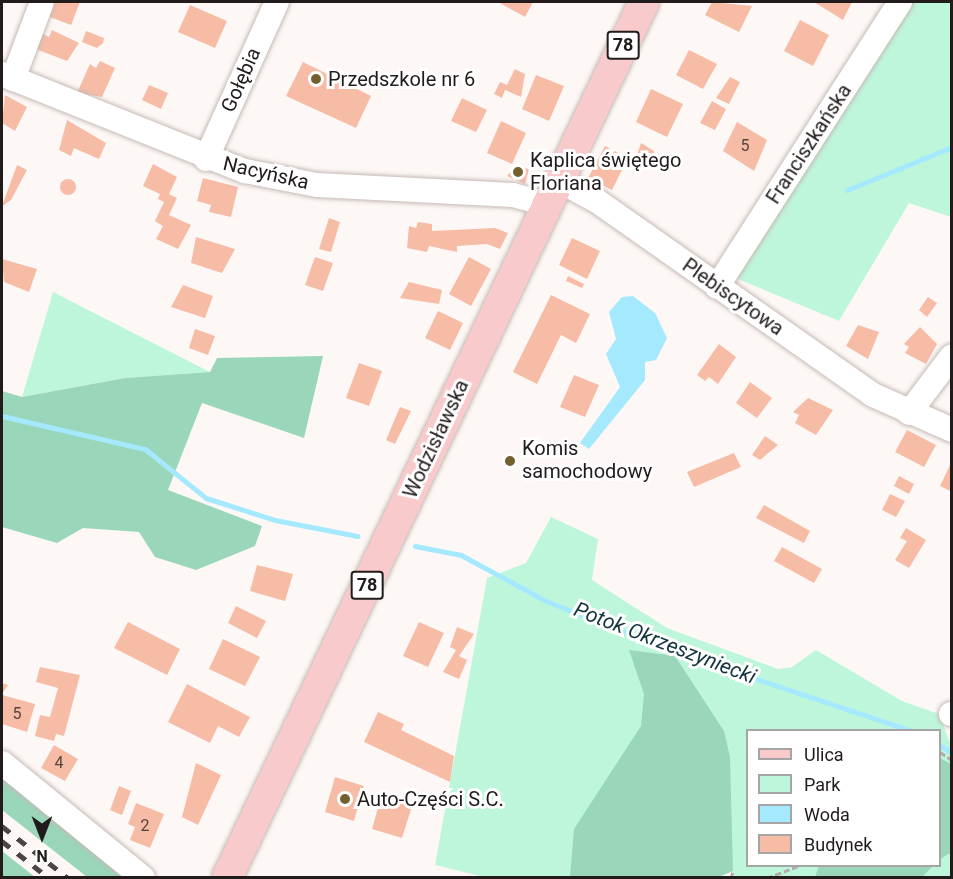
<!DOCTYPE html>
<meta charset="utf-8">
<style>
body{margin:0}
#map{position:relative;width:953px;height:879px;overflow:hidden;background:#fdf8f6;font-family:Roboto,sans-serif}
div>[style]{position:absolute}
.green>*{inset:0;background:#bef6dc}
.forest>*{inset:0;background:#99d6ba}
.water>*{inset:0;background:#a5e9ff}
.stream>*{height:5px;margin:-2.5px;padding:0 2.5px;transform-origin:2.5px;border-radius:2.5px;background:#a5e9ff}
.building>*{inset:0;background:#f6bca6}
.round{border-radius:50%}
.path>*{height:3px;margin-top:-1.5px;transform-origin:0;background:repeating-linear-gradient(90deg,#b1acaa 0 6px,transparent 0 9px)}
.roads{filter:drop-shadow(0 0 2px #c6bab5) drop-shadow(0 0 2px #c6bab5)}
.minor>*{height:24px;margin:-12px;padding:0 12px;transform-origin:12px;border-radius:12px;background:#fff}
.major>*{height:30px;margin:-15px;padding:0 15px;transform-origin:15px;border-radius:15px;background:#f9cacc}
.rail>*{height:4.5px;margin-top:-2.25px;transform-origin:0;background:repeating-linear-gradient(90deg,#4b4645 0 10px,transparent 0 20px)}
.dots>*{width:16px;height:16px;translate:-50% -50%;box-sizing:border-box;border:3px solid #fff;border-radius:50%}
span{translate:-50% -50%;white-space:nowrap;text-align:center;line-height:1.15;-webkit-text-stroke:6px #fff;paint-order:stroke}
.number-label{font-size:16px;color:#56443e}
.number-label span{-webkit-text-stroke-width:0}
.shield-label span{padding:2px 4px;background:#fff;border:2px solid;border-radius:4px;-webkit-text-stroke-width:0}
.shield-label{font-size:18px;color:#211c1b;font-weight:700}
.poi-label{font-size:20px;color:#211c1b}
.left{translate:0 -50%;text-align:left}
.street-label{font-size:20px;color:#211c1b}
.water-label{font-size:21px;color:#14353e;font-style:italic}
.frame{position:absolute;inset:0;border:3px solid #211c1b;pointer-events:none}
.legend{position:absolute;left:746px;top:729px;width:195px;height:138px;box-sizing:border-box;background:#fff;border:2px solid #a6a4a4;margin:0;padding:8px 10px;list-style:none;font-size:18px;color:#211c1b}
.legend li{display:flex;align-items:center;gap:12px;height:30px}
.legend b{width:30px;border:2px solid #a6a4a4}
.north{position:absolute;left:12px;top:807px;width:60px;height:60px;-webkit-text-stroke:4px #fff;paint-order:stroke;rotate:180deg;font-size:16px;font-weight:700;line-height:24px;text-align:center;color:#211c1b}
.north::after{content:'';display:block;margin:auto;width:21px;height:27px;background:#211c1b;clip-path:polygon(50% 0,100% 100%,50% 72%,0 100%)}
</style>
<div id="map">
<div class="green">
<i style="clip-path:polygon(907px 2px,951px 2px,951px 217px,909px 203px,839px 321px,733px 277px)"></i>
<i style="clip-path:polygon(53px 292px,210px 372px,125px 378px,22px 397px)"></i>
<i style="clip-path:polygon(evenodd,551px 517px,598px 539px,592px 580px,667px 628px,778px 669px,792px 667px,816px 650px,902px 701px,939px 714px,951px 745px,951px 877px,733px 878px,733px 871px,718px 878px,488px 878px,435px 865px,487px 578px,526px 563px,551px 517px,748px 730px,940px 730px,940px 866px,748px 866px,748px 730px)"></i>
</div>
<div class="forest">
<i style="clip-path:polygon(323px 356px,304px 438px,202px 403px,168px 490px,262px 526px,255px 546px,196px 570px,155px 557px,139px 532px,83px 528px,57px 543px,2px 527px,2px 391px,22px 397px,125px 378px,210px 372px,217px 358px)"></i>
<i style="clip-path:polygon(629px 650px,675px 656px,724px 731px,730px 757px,733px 871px,718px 877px,570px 877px,574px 829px,641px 726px,644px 694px)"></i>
<i style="clip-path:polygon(940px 758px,951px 764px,952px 852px,940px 859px)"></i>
<i style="clip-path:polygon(2px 770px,133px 877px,87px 877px,2px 810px)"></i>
<i style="clip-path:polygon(2px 851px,35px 877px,2px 877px)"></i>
<i style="clip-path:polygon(819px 866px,933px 866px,922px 877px,815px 877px)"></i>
</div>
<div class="water">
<i style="clip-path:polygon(633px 296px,655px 313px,667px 338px,656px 360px,645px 362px,645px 380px,589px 449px,580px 443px,620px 387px,606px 354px,616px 339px,609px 312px,622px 297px)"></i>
</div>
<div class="stream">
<i style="left:847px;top:190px;width:113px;rotate:-22.3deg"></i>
<i style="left:2px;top:416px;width:147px;rotate:13deg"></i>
<i style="left:145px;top:449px;width:78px;rotate:38.8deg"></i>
<i style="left:206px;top:498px;width:72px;rotate:17.7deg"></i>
<i style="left:275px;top:520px;width:84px;rotate:11deg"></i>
<i style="left:415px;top:546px;width:47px;rotate:11.1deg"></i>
<i style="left:461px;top:555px;width:97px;rotate:28.4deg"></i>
<i style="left:546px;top:601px;width:130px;rotate:21.6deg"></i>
<i style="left:667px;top:649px;width:255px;rotate:18.5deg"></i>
<i style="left:940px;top:745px;width:14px;rotate:34deg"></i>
</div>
<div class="building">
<i style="clip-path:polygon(52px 2px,80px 2px,71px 25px,47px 16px)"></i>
<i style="clip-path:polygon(498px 2px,533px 2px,525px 17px)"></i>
<i style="clip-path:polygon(712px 2px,752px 6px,739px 32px,705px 15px)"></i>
<i style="clip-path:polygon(814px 2px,852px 2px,843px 20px)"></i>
<i style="clip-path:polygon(190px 5px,227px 21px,215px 48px,178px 32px)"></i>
<i style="clip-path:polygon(800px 20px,829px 35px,813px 66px,784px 51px)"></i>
<i style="clip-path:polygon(52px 30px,79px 43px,67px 61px,33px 48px,41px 33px,49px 37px)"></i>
<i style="clip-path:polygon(86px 31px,104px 38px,103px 43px,97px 48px,82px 42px)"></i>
<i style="clip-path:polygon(689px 50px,717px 64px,703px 89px,676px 75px)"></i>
<i style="clip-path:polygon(100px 61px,115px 68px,102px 97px,77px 93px,90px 64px,96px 68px)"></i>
<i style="clip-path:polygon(303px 62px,371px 96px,356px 128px,286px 96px)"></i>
<i style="clip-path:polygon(515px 69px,525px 74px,521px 97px,505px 90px,502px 98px,494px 94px,500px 82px,507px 85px)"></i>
<i style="clip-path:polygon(536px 75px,564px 86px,549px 121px,522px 109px)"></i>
<i style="clip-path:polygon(730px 77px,740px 82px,729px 104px,716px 98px)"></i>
<i style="clip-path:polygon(149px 85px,168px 93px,161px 109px,142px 100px)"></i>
<i style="clip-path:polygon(651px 89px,683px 104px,667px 137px,636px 122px)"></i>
<i style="clip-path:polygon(5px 95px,27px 107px,15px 131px,2px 123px)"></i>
<i style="clip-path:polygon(462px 98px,487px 110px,476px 132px,451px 121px)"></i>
<i style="clip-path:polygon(712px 101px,726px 109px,715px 130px,700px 123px)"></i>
<i style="clip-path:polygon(67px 120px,106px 143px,99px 159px,74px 148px,71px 156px,59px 150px)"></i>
<i style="clip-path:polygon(501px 121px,526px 133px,512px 164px,487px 153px)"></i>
<i style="clip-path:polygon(737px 122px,767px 140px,754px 171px,723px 151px)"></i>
<i style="clip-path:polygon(641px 143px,654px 151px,651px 162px,636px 158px)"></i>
<i style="clip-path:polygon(605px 146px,628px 158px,612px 190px,588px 178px)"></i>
<i style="clip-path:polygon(153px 164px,177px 177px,169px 194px,177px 198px,169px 215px,191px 225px,178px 249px,156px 239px,163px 226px,155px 221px,164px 202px,158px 199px,160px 194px,143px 186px)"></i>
<i style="clip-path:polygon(17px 165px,27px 170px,11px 200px,2px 206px)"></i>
<i style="clip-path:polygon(515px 166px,529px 169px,525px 184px,507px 176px)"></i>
<i style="clip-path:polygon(203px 178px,238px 187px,231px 217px,209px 212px,211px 205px,197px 201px)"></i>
<i class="round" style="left:60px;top:179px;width:16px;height:16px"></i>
<i style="clip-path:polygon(329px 218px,340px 222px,331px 252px,319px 249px)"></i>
<i style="clip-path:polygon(418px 222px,432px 224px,432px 231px,495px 228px,508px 233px,500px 249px,487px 244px,457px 246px,457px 252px,429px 246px,427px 252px,407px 248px,409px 226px,416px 228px)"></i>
<i style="clip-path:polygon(196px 237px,235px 249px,222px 273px,191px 263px)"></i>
<i style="clip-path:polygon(572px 238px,600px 251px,587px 279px,559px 265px)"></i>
<i style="clip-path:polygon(315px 257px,333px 263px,323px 291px,305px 285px)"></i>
<i style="clip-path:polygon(469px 257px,491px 269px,471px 306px,449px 294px)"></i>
<i style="clip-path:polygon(2px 259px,37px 269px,29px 292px,4px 282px)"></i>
<i style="clip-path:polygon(568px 276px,584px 284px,582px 288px,566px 281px)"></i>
<i style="clip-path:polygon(409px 282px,442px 290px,439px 304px,400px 298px)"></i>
<i style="clip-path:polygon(183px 285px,213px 296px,205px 318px,171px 307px)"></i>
<i style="clip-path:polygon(551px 295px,590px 314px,576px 343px,561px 335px,537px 384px,513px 372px)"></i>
<i style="clip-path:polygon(928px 297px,937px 303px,927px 317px,919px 310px)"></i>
<i style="clip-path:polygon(438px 311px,463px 323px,450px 350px,425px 338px)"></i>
<i style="clip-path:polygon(858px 325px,879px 332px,868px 359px,846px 346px)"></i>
<i style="clip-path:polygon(920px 327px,937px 344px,926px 364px,905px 353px,909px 347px,904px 344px)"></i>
<i style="clip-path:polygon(195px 329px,215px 336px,208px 355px,189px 348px)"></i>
<i style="clip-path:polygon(719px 344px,736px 357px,718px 384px,709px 377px,705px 381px,697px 375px)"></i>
<i style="clip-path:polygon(359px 363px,382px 371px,369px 406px,346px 398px)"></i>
<i style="clip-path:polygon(574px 375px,599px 385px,585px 417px,560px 407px)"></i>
<i style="clip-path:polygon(750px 382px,772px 398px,757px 418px,736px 403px)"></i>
<i style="clip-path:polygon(808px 398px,833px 410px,816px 435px,795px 423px,799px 415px,793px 412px)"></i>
<i style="clip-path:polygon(400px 407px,411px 411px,395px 444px,386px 440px)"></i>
<i style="clip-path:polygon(907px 430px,936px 445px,924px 467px,895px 452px)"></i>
<i style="clip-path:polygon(765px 436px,778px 445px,760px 460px,752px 455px)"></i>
<i style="clip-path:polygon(734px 453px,741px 467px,694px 487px,687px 472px)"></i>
<i style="clip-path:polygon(952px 461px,952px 492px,940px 486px)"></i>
<i style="clip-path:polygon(899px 476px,914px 484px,909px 494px,894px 486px)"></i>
<i style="clip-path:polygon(890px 494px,905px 501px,896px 517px,882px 510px)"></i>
<i style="clip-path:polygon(764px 505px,810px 531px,804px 543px,756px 518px)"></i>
<i style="clip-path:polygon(906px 528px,926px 540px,909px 568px,895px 560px,907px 541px,900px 538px)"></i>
<i style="clip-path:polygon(782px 547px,822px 569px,814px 583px,774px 561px)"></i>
<i style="clip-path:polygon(257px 565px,293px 574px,285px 601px,250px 591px)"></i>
<i style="clip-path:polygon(236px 606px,266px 621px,257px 638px,228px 623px)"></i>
<i style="clip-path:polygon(128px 622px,180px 649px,167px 675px,114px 648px)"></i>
<i style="clip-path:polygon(419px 622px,444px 633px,428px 667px,403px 656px)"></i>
<i style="clip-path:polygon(457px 627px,474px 634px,459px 656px,467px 660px,459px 679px,443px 672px,456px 650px,450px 647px)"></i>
<i style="clip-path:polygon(223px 639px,260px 657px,245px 686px,209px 669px)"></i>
<i style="clip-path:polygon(40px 667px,80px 675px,64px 736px,56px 734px,54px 741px,35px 736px,40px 715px,50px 717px,58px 688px,36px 682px)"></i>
<i style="clip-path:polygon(2px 683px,8px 685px,2px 694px)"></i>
<i style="clip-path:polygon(187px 684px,250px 717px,239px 737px,218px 726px,210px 743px,168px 722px)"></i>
<i style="clip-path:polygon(2px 695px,35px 704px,27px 732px,2px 724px)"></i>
<i style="clip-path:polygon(378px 712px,404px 724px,401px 730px,454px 756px,450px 782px,364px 742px)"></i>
<i style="clip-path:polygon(54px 745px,78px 759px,65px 781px,41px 768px)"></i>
<i style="clip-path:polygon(196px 763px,221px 775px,198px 825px,182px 817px)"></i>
<i style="clip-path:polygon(335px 777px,364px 786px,354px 821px,325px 812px)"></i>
<i style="clip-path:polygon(119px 786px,131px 791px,122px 815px,110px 810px)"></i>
<i style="clip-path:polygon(381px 797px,412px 806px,402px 838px,372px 829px)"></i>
<i style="clip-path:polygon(136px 803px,164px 814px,150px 848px,130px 840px,135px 827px,128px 824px)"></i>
</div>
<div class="path">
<i style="left:940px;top:752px;width:14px;rotate:34deg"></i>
<i style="left:731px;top:878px;width:7px;rotate:-74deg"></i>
<i style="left:767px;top:878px;width:33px;rotate:-21deg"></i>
</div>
<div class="roads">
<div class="minor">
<i style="left:2px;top:74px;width:262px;rotate:21.8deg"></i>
<i style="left:245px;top:171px;width:73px;rotate:11deg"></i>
<i style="left:317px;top:185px;width:196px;rotate:2.9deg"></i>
<i style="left:513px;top:195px;width:34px;rotate:15deg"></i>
<i style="left:13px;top:79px;width:82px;rotate:-69.4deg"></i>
<i style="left:206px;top:159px;width:172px;rotate:-65.7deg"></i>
<i style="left:558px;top:180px;width:44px;rotate:28.3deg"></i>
<i style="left:597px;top:201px;width:337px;rotate:35.1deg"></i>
<i style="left:873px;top:395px;width:86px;rotate:23.9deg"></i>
<i style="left:717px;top:287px;width:339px;rotate:-57.3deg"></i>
<i style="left:909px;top:413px;width:71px;rotate:-53deg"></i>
<i style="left:951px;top:714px;width:1px"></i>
<i style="left:2px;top:763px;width:182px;rotate:39.2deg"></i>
</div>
<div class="major">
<i style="left:227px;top:878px;width:970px;rotate:-64.54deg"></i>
</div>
</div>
<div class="rail">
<i style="left:2px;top:826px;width:84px;rotate:38.2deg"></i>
<i style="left:2px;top:841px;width:60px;rotate:38.2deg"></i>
</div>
<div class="dots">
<i style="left:316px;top:79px;background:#72602e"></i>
<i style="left:518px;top:172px;background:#72602e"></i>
<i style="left:510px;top:461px;background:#72602e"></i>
<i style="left:345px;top:799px;background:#72602e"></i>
</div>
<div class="number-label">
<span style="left:745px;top:146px">5</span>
<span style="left:17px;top:714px">5</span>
<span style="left:59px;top:763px">4</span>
<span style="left:145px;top:826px">2</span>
</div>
<div class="shield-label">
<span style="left:623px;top:45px">78</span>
<span style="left:367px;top:585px">78</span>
</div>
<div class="poi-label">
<span class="left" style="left:328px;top:79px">Przedszkole nr 6</span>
<span class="left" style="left:530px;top:172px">Kaplica świętego<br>Floriana</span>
<span class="left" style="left:522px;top:460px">Komis<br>samochodowy</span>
<span class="left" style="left:357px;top:799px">Auto-Części S.C.</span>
</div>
<div class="street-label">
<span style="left:241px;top:80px;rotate:-66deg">Gołębia</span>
<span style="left:809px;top:144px;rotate:-57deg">Franciszkańska</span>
<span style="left:266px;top:173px;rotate:13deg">Nacyńska</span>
<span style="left:733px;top:297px;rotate:35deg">Plebiscytowa</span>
<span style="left:436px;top:439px;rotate:-65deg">Wodzisławska</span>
</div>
<div class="water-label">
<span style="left:665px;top:643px;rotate:21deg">Potok Okrzeszyniecki</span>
</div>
<div class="frame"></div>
<ul class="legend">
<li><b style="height:8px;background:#f9cacc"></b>Ulica</li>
<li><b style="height:16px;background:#bef6dc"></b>Park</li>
<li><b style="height:16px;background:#a5e9ff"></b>Woda</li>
<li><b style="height:16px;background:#f6bca6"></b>Budynek</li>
</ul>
<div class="north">N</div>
</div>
